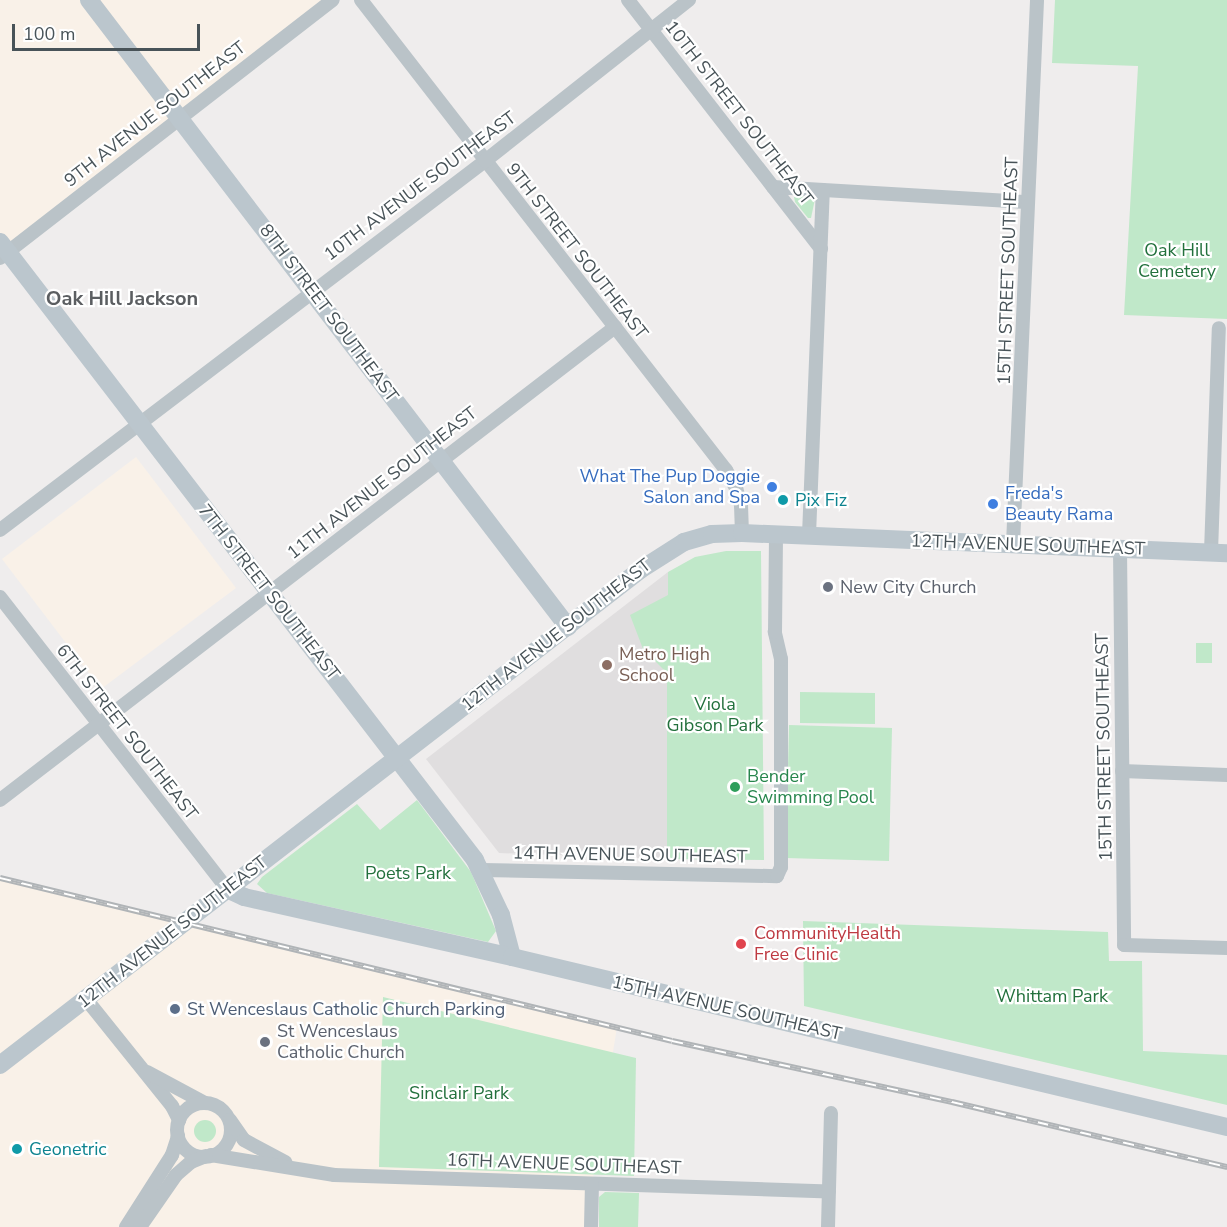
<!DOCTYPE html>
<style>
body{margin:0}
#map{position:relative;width:1227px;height:1227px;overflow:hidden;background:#efeded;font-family:"Nunito Sans",sans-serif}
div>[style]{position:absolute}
.commercial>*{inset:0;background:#f9f1e8}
.education>*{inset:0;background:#e0dedf}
.green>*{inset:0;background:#c0e8c9}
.round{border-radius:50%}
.street>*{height:14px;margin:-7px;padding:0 7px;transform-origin:7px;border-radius:7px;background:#bac3c8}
.street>.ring{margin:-7px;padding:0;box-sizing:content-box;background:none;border:14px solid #bac3c8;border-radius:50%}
.secondary>*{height:18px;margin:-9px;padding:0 9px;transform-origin:9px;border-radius:9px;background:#bbc6cd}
.rail>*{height:6px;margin-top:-3px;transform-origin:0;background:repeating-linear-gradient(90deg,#fff 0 11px,#b0b4b7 0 22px);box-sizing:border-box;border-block:2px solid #b0b4b7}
.dots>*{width:16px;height:16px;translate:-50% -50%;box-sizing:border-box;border:3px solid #fff;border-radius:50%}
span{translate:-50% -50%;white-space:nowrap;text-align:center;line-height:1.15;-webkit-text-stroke:4.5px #fff;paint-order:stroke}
.street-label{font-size:18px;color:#485358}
.park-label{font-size:18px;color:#22703c}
.shop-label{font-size:18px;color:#366cbe}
.right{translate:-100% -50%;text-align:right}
.left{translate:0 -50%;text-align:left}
.culture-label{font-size:18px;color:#0d838f}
.worship-label{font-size:18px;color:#5b616d}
.education-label{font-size:18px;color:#785e54}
.leisure-label{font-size:18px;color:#27864d}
.health-label{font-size:18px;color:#be3a42}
.service-label{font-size:18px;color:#4e5e75}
.neighbourhood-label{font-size:20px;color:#5b5e61;font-weight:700}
.scale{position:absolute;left:12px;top:24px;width:188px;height:27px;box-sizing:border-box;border:3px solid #485358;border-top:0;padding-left:8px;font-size:18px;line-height:21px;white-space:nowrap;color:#485358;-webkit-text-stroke:4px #fff;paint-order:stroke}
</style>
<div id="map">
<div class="commercial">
<i style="clip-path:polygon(0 0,334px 0,8px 252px,0 242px)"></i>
<i style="clip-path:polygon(136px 457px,236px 588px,101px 689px,2px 559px)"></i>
<i style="clip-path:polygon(0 878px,617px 1027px,592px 1184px,591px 1227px,0 1227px)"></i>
</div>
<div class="education">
<i style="clip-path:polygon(668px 572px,667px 859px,499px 853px,426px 759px)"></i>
</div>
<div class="green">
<i style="clip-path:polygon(1055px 0,1227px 0,1227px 319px,1124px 315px,1138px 66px,1052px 63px)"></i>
<i style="clip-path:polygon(801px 196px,815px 199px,811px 218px,808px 218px,795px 202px,794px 197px)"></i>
<i style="clip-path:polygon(726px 551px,761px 551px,764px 860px,667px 859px,667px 673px,643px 649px,630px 615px,668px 595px,668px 572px,695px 557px)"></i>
<i style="clip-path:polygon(1196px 643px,1212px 643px,1212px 663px,1196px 663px)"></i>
<i style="clip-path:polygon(800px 692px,875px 693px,875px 724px,800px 723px)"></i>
<i style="clip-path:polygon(789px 725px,892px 728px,889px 861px,786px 858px)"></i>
<i style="clip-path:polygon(417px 800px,471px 872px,496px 931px,488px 942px,267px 893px,257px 884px,262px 877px,357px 804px,380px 830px)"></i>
<i style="clip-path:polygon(803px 921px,1108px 932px,1109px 961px,1142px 961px,1143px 1051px,1227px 1055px,1227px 1105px,804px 1006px)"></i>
<i style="clip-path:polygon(383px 997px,636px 1058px,634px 1176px,379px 1167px)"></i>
<i class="round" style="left:194px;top:1120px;width:22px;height:22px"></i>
<i style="clip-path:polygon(605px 1192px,639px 1193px,638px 1227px,599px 1227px,599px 1197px)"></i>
</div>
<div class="street">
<i style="left:361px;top:0;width:595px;rotate:52.17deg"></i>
<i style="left:726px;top:470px;width:21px;rotate:61deg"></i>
<i style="left:736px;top:488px;width:18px;rotate:74deg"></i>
<i style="left:741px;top:505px;width:28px;rotate:88deg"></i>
<i style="left:628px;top:0;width:315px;rotate:52.2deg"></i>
<i style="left:773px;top:187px;width:255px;rotate:3.4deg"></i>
<i style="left:0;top:258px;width:421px;rotate:-37.8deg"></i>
<i style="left:0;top:530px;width:609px;rotate:-37.26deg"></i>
<i style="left:485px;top:161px;width:260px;rotate:-38.3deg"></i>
<i style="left:809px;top:535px;width:345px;rotate:-87.7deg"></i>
<i style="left:1013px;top:544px;width:545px;rotate:-87.47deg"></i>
<i style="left:1120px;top:549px;width:396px;rotate:89.4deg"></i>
<i style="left:1124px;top:945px;width:103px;rotate:1.7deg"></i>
<i style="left:1211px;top:552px;width:224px;rotate:-88deg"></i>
<i style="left:0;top:597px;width:370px;rotate:52.1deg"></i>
<i style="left:1122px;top:771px;width:105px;rotate:2.2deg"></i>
<i style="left:0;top:800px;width:776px;rotate:-37.56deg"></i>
<i style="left:482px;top:870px;width:295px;rotate:1.2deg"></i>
<i style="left:777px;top:876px;width:10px;rotate:-66deg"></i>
<i style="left:781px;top:867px;width:208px;rotate:-90deg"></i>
<i style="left:781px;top:659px;width:28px;rotate:-103deg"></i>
<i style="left:775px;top:632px;width:98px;rotate:-89.4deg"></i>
<i style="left:86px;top:999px;width:137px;rotate:51.2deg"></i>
<i style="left:172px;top:1106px;width:16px;rotate:63deg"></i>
<i style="left:147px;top:1072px;width:66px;rotate:28.1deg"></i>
<i class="ring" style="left:177px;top:1103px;width:40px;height:40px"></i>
<i style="left:230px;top:1120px;width:24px;rotate:55deg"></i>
<i style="left:244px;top:1140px;width:47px;rotate:28.2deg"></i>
<i style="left:211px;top:1155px;width:125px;rotate:9.2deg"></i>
<i style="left:334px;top:1175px;width:495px;rotate:1.9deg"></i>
<i style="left:126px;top:1227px;width:85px;rotate:-57.4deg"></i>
<i style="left:172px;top:1155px;width:20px;rotate:-72deg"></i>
<i style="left:140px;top:1227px;width:63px;rotate:-55.3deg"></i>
<i style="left:176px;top:1175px;width:20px;rotate:-41deg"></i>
<i style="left:191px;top:1162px;width:16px;rotate:-22deg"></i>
<i style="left:591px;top:1227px;width:43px;rotate:-88.7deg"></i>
<i style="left:828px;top:1227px;width:114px;rotate:-88.5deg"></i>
</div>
<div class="secondary">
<i style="left:89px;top:0;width:789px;rotate:52.62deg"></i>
<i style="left:0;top:242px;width:779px;rotate:52.45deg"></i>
<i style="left:475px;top:860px;width:61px;rotate:64.7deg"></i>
<i style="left:501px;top:915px;width:43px;rotate:75.3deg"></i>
<i style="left:227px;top:889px;width:19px;rotate:25deg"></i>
<i style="left:244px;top:897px;width:275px;rotate:12.6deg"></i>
<i style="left:512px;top:957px;width:735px;rotate:13.37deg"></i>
<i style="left:0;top:1065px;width:809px;rotate:-37.72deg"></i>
<i style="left:640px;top:570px;width:52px;rotate:-32.5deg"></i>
<i style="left:684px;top:542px;width:29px;rotate:-16deg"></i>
<i style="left:712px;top:534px;width:30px;rotate:-2deg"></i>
<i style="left:742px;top:533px;width:485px;rotate:2.4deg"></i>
</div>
<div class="rail">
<i style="left:0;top:878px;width:691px;rotate:13.63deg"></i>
<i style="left:672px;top:1041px;width:287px;rotate:12.3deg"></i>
<i style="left:952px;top:1102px;width:283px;rotate:13.3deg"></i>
</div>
<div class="dots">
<i style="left:772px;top:487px;background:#3f7fe0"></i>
<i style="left:783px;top:500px;background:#0f9aa8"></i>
<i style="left:993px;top:504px;background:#3f7fe0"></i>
<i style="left:828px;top:587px;background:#6b7280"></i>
<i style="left:607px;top:665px;background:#8d6e63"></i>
<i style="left:735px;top:787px;background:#2e9e5b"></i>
<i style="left:741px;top:944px;background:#e0444e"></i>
<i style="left:175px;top:1009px;background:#5c6f8a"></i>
<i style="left:265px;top:1042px;background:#6b7280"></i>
<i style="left:17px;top:1149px;background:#0f9aa8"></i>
</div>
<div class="street-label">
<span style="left:739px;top:113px;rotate:52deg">10TH STREET SOUTHEAST</span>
<span style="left:155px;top:114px;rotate:-38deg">9TH AVENUE SOUTHEAST</span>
<span style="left:420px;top:186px;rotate:-37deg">10TH AVENUE SOUTHEAST</span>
<span style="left:577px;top:251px;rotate:52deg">9TH STREET SOUTHEAST</span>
<span style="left:1008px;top:271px;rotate:-88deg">15TH STREET SOUTHEAST</span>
<span style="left:329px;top:313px;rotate:53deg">8TH STREET SOUTHEAST</span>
<span style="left:382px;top:483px;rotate:-38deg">11TH AVENUE SOUTHEAST</span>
<span style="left:1028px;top:545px;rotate:2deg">12TH AVENUE SOUTHEAST</span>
<span style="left:269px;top:592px;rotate:52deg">7TH STREET SOUTHEAST</span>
<span style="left:556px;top:635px;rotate:-38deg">12TH AVENUE SOUTHEAST</span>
<span style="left:127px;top:732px;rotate:52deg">6TH STREET SOUTHEAST</span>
<span style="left:1104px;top:747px;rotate:-91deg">15TH STREET SOUTHEAST</span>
<span style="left:630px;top:855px;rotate:1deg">14TH AVENUE SOUTHEAST</span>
<span style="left:172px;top:932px;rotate:-38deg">12TH AVENUE SOUTHEAST</span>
<span style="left:727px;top:1008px;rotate:13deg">15TH AVENUE SOUTHEAST</span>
<span style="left:564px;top:1164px;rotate:2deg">16TH AVENUE SOUTHEAST</span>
</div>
<div class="park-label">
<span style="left:1177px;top:261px">Oak Hill<br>Cemetery</span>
<span style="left:715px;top:715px">Viola<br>Gibson Park</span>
<span style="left:408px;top:873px">Poets Park</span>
<span style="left:1052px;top:996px">Whittam Park</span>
<span style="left:459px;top:1093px">Sinclair Park</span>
</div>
<div class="shop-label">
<span class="right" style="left:760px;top:487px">What The Pup Doggie<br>Salon and Spa</span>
<span class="left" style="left:1005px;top:504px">Freda's<br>Beauty Rama</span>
</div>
<div class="culture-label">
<span class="left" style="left:795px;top:500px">Pix Fiz</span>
<span class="left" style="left:29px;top:1149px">Geonetric</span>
</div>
<div class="worship-label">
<span class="left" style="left:840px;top:587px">New City Church</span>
<span class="left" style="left:277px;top:1042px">St Wenceslaus<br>Catholic Church</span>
</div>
<div class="education-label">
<span class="left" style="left:619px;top:665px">Metro High<br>School</span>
</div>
<div class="leisure-label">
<span class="left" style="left:747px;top:787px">Bender<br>Swimming Pool</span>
</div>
<div class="health-label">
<span class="left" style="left:754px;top:944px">CommunityHealth<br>Free Clinic</span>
</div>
<div class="service-label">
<span class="left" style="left:187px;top:1009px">St Wenceslaus Catholic Church Parking</span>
</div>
<div class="neighbourhood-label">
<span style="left:122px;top:298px">Oak Hill Jackson</span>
</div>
<div class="scale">100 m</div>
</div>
